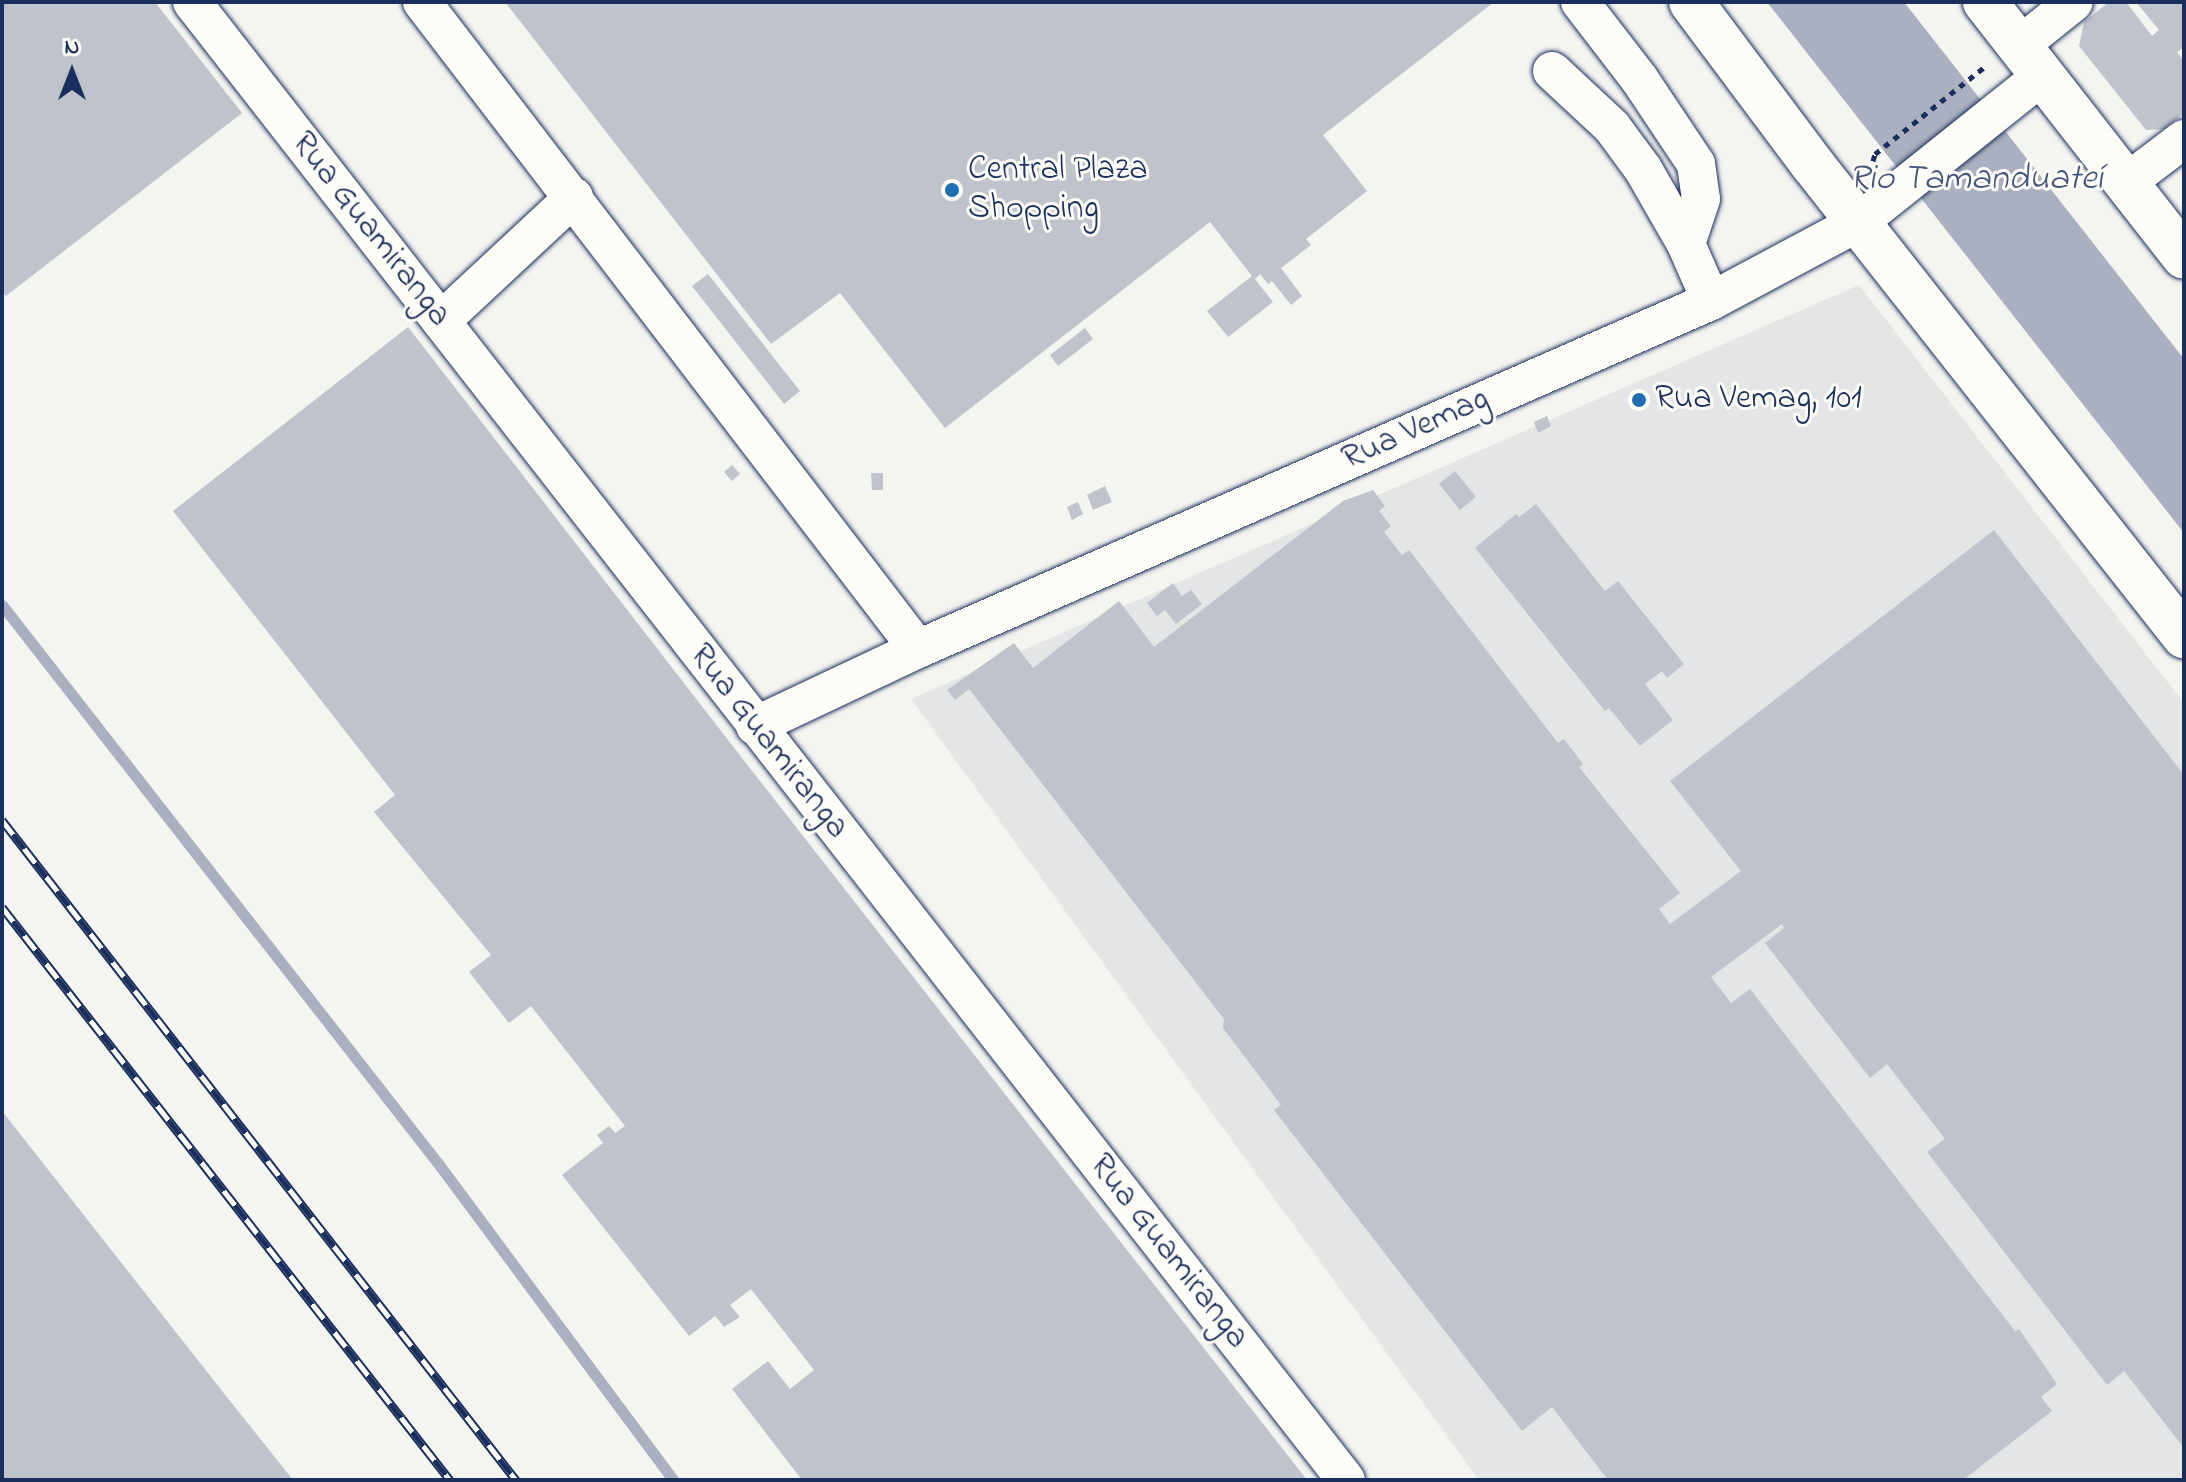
<!DOCTYPE html>
<meta charset="utf-8">
<style>
body{margin:0}
#map{position:relative;width:2186px;height:1482px;overflow:hidden;background:#f4f4f1;font-family:"Indie Flower",sans-serif}
div>[style]{position:absolute}
.built>*{inset:0;background:#e4e5e6}
.water>*{inset:0;background:#aab0bf}
.stream>*{height:11px;margin:-5.5px;padding:0 5.5px;transform-origin:5.5px;border-radius:5.5px;background:#aab0bf}
.building>*{inset:0;background:#bfc3cc}
.path>*{height:5px;margin-top:-2.5px;transform-origin:0;background:repeating-linear-gradient(90deg,#1b2f5e 0 6px,transparent 0 12px)}
.roads{filter:drop-shadow(0 0 2px #1b2f5e) drop-shadow(0 0 2px #1b2f5e)}
.minor>*{height:38px;margin:-19px;padding:0 19px;transform-origin:19px;border-radius:19px;background:#fdfcf7}
.highway>*{height:44px;margin:-22px;padding:0 22px;transform-origin:22px;border-radius:22px;background:#fdfcf7}
.rail>*{height:9px;margin-top:-4.5px;transform-origin:0;background:repeating-linear-gradient(90deg,#fdfcf7 0 18px,#1b2f5e 0 36px);box-sizing:border-box;border-block:2px solid #1b2f5e}
.dots>*{width:22px;height:22px;translate:-50% -50%;box-sizing:border-box;border:4px solid #fdfcf7;border-radius:50%}
span{translate:-50% -50%;white-space:nowrap;text-align:center;line-height:1.15;-webkit-text-stroke:6px #fdfcf7;paint-order:stroke}
.poi-label{font-size:34px;color:#1b2f5e}
.left{translate:0 -50%;text-align:left}
.street-label{font-size:34px;color:#1b2f5e}
.water-label{font-size:36px;color:#46567b;font-style:italic}
.frame{position:absolute;inset:0;border:4px solid #1b2f5e;pointer-events:none}
.north{position:absolute;left:32px;top:32px;width:80px;height:80px;-webkit-text-stroke:6px #fdfcf7;paint-order:stroke;rotate:0deg;font-size:22px;font-weight:700;line-height:32px;text-align:center;color:#1b2f5e}
.north::after{content:'';display:block;margin:auto;width:28px;height:36px;background:#1b2f5e;clip-path:polygon(50% 0,100% 100%,50% 72%,0 100%)}
</style>
<div id="map">
<div class="built">
<i style="clip-path:polygon(1859px 285px,2184px 703px,2184px 1480px,1479px 1480px,911px 699px)"></i>
</div>
<div class="water">
<i style="clip-path:polygon(1767px 2px,1904px 2px,2184px 359px,2184px 533px)"></i>
</div>
<div class="stream">
<i style="left:2px;top:605px;width:712px;rotate:52.02deg"></i>
<i style="left:440px;top:1166px;width:391px;rotate:53.4deg"></i>
</div>
<div class="building">
<i style="clip-path:polygon(2px 2px,155px 2px,242px 113px,6px 296px,2px 291px)"></i>
<i style="clip-path:polygon(505px 2px,1494px 2px,1323px 135px,1367px 191px,1306px 239px,1311px 245px,1281px 268px,1302px 296px,1291px 305px,1272px 281px,1268px 284px,1260px 274px,1255px 279px,1273px 302px,1228px 337px,1207px 311px,1252px 276px,1210px 222px,945px 428px,840px 293px,771px 344px)"></i>
<i style="clip-path:polygon(2109px 2px,2126px 2px,2152px 36px,2159px 30px,2136px 2px,2184px 2px,2184px 47px,2177px 52px,2184px 62px,2184px 113px,2164px 129px,2146px 130px,2079px 46px,2084px 22px)"></i>
<i style="clip-path:polygon(708px 274px,800px 391px,784px 404px,692px 286px)"></i>
<i style="clip-path:polygon(408px 327px,749px 767px,1307px 1480px,802px 1480px,732px 1389px,768px 1361px,790px 1389px,814px 1370px,751px 1289px,730px 1305px,740px 1317px,724px 1327px,715px 1316px,689px 1336px,562px 1175px,603px 1143px,597px 1135px,609px 1126px,615px 1133px,625px 1126px,531px 1006px,509px 1023px,469px 972px,491px 955px,374px 812px,395px 795px,173px 511px)"></i>
<i style="clip-path:polygon(1085px 328px,1093px 339px,1058px 366px,1050px 355px)"></i>
<i style="clip-path:polygon(1547px 416px,1551px 426px,1538px 433px,1534px 422px)"></i>
<i style="clip-path:polygon(732px 465px,740px 474px,732px 481px,724px 472px)"></i>
<i style="clip-path:polygon(1455px 471px,1476px 497px,1460px 510px,1439px 484px)"></i>
<i style="clip-path:polygon(871px 473px,883px 473px,883px 490px,872px 490px)"></i>
<i style="clip-path:polygon(1105px 486px,1112px 502px,1093px 510px,1087px 495px)"></i>
<i style="clip-path:polygon(1373px 490px,1385px 506px,1379px 511px,1391px 526px,1384px 532px,1402px 555px,1409px 550px,1558px 743px,1564px 739px,1583px 764px,1579px 767px,1680px 893px,1659px 909px,1670px 924px,1741px 871px,1670px 781px,1994px 530px,2184px 775px,2184px 1448px,2124px 1371px,2107px 1385px,1927px 1152px,1945px 1139px,1887px 1064px,1870px 1078px,1765px 943px,1784px 928px,1782px 924px,1711px 977px,1731px 1003px,1750px 989px,2015px 1331px,2019px 1329px,2057px 1384px,2041px 1397px,2052px 1411px,1963px 1480px,1608px 1480px,1552px 1407px,1522px 1431px,1274px 1110px,1281px 1105px,1223px 1028px,1224px 1019px,969px 689px,955px 700px,947px 690px,1014px 643px,1033px 668px,1119px 601px,1154px 647px,1343px 501px)"></i>
<i style="clip-path:polygon(1078px 502px,1083px 514px,1072px 520px,1067px 507px)"></i>
<i style="clip-path:polygon(1536px 504px,1605px 591px,1618px 581px,1684px 664px,1667px 678px,1662px 671px,1645px 684px,1673px 720px,1640px 746px,1609px 708px,1605px 711px,1475px 548px,1516px 514px,1519px 517px)"></i>
<i style="clip-path:polygon(1173px 583px,1182px 596px,1191px 590px,1202px 604px,1176px 624px,1165px 610px,1157px 616px,1147px 603px)"></i>
<i style="clip-path:polygon(2px 1111px,230px 1401px,293px 1480px,2px 1480px)"></i>
</div>
<div class="path">
<i style="left:1873px;top:161px;width:7px;rotate:-74deg"></i>
<i style="left:1875px;top:154px;width:143px;rotate:-38.5deg"></i>
</div>
<div class="roads">
<div class="minor">
<i style="left:192px;top:2px;width:1875px;rotate:52.02deg"></i>
<i style="left:422px;top:2px;width:815px;rotate:52.53deg"></i>
<i style="left:1580px;top:2px;width:98px;rotate:52.4deg"></i>
<i style="left:1640px;top:80px;width:101px;rotate:56.3deg"></i>
<i style="left:1696px;top:164px;width:35px;rotate:82deg"></i>
<i style="left:1701px;top:199px;width:47px;rotate:108.4deg"></i>
<i style="left:2019px;top:46px;width:70px;rotate:-38.7deg"></i>
<i style="left:1552px;top:71px;width:82px;rotate:43deg"></i>
<i style="left:1612px;top:127px;width:52px;rotate:53.6deg"></i>
<i style="left:1643px;top:169px;width:86px;rotate:60.2deg"></i>
<i style="left:1686px;top:244px;width:62px;rotate:66.3deg"></i>
<i style="left:2126px;top:183px;width:73px;rotate:-37.2deg"></i>
<i style="left:441px;top:321px;width:182px;rotate:-43deg"></i>
<i style="left:755px;top:726px;width:180px;rotate:-25.3deg"></i>
<i style="left:918px;top:649px;width:866px;rotate:-23.69deg"></i>
<i style="left:1711px;top:301px;width:168px;rotate:-28.1deg"></i>
<i style="left:1859px;top:222px;width:234px;rotate:-38.6deg"></i>
</div>
<div class="highway">
<i style="left:1691px;top:2px;width:204px;rotate:53.2deg"></i>
<i style="left:1813px;top:165px;width:600px;rotate:51.77deg"></i>
<i style="left:1985px;top:2px;width:323px;rotate:52deg"></i>
</div>
</div>
<div class="rail">
<i style="left:2px;top:820px;width:837px;rotate:52.09deg"></i>
<i style="left:2px;top:907px;width:727px;rotate:51.98deg"></i>
</div>
<div class="dots">
<i style="left:952px;top:190px;background:#1f6fb2"></i>
<i style="left:1639px;top:400px;background:#1f6fb2"></i>
</div>
<div class="poi-label">
<span class="left" style="left:968px;top:190px">Central Plaza<br>Shopping</span>
<span class="left" style="left:1655px;top:400px">Rua Vemag, 101</span>
</div>
<div class="street-label">
<span style="left:370px;top:230px;rotate:52deg">Rua Guamiranga</span>
<span style="left:1416px;top:430px;rotate:-24deg">Rua Vemag</span>
<span style="left:768px;top:742px;rotate:52deg">Rua Guamiranga</span>
<span style="left:1168px;top:1252px;rotate:52deg">Rua Guamiranga</span>
</div>
<div class="water-label">
<span style="left:1976px;top:180px">Rio Tamanduateí</span>
</div>
<div class="frame"></div>
<div class="north">N</div>
</div>
